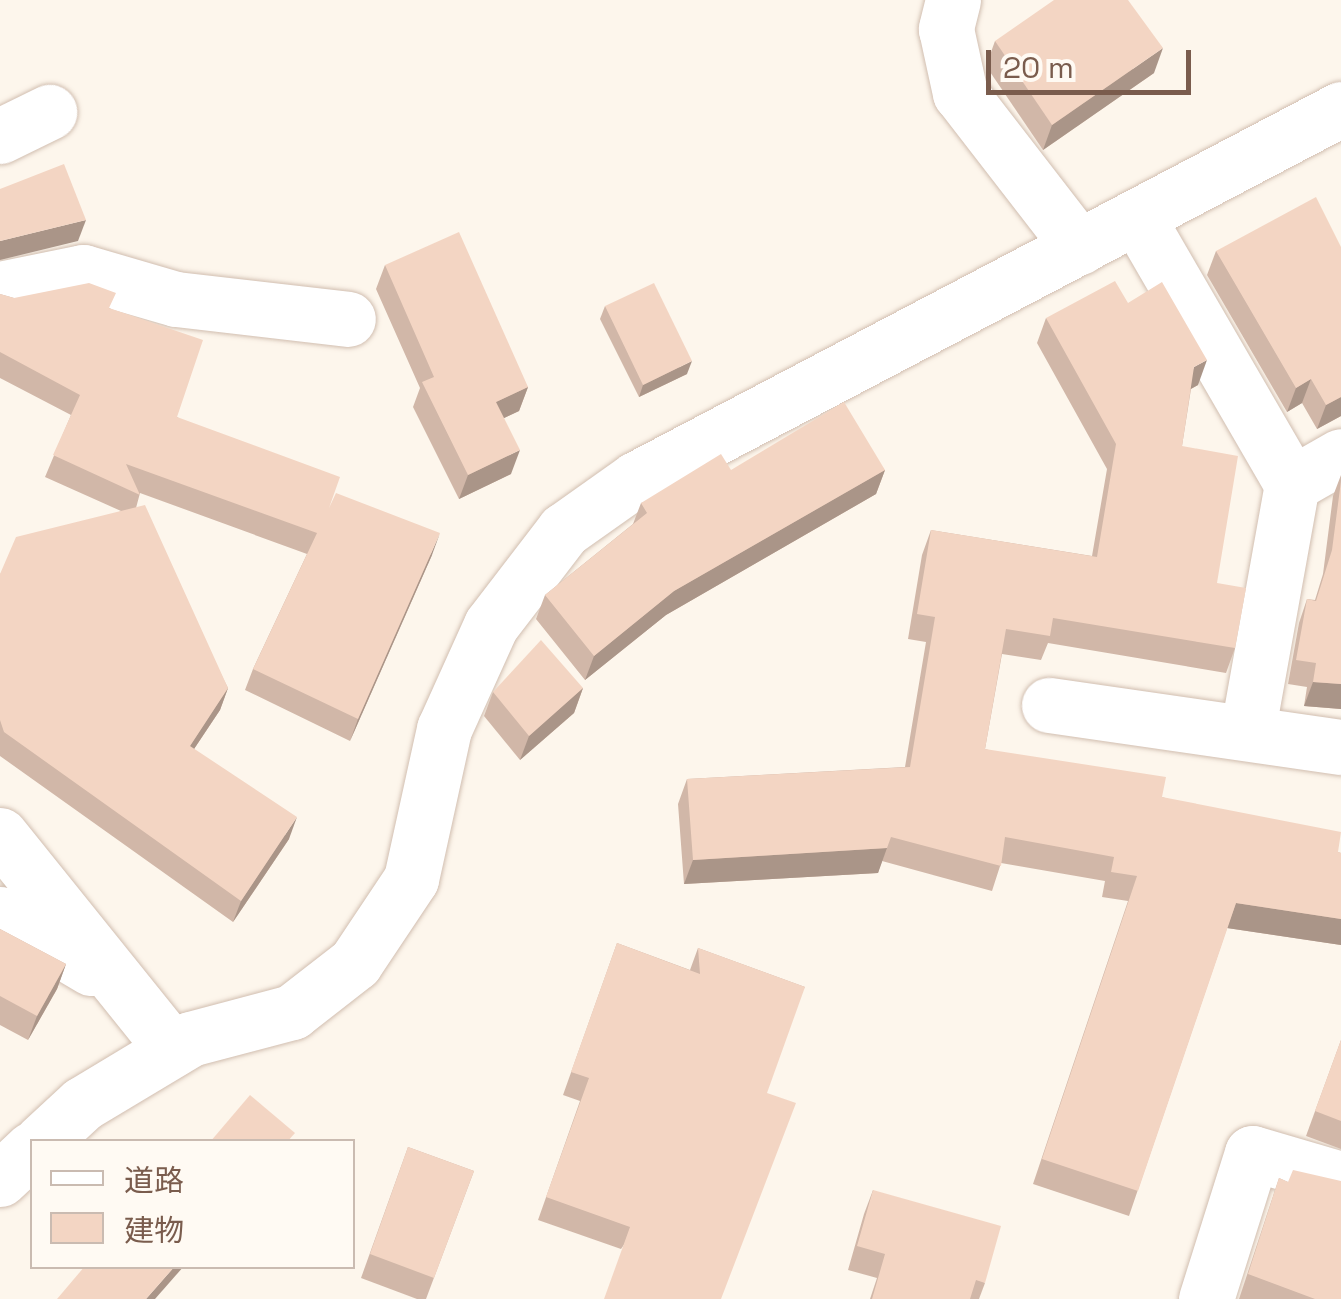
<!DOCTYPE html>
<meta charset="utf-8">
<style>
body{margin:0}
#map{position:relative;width:1341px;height:1299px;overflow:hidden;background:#fdf6ec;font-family:"Space Grotesk","Noto Sans JP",sans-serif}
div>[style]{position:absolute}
.roads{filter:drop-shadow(0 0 2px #d1beb0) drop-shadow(0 0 2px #d1beb0)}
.minor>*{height:55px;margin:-27.5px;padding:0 27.5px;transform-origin:27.5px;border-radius:27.5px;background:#fff}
.wall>*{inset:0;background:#d1b7a8}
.shaded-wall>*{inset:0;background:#aa9588}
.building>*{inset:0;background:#f3d5c3}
span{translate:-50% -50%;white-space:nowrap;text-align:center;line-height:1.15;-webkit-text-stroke:8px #fffaf3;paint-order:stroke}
.legend{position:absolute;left:30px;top:1139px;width:325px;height:130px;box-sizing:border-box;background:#fffaf3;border:2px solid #cabbb1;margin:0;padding:12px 18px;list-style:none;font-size:30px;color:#7a5c4d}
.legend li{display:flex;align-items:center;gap:20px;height:50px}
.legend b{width:50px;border:2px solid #cabbb1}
.scale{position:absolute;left:986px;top:50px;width:205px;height:45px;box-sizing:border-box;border:5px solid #7a5c4d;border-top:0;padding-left:12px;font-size:30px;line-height:35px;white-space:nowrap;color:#7a5c4d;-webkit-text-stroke:8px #fffaf3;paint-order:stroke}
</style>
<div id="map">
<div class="roads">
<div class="minor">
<i style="left:953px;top:0;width:30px;rotate:104deg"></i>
<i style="left:946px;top:29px;width:66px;rotate:77.7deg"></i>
<i style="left:960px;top:93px;width:195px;rotate:52.3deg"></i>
<i style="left:0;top:136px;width:55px;rotate:-26.1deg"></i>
<i style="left:1137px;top:217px;width:309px;rotate:59.9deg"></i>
<i style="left:1292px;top:484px;width:253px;rotate:100.2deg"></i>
<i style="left:0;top:289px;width:85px;rotate:-11.6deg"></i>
<i style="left:83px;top:272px;width:97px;rotate:16.2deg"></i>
<i style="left:176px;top:299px;width:173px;rotate:6.6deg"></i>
<i style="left:1292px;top:484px;width:56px;rotate:-29.7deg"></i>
<i style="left:1049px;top:705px;width:295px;rotate:8.2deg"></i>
<i style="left:0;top:835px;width:275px;rotate:51.2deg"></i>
<i style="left:0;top:914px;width:106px;rotate:30.7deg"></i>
<i style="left:41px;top:1142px;width:56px;rotate:-42.8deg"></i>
<i style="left:82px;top:1104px;width:126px;rotate:-31deg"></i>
<i style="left:190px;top:1039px;width:106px;rotate:-14.8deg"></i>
<i style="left:292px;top:1012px;width:80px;rotate:-37.9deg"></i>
<i style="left:355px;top:963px;width:101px;rotate:-56.3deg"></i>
<i style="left:411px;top:879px;width:154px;rotate:-77.6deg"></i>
<i style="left:444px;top:729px;width:114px;rotate:-65.7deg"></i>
<i style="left:491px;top:625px;width:120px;rotate:-52.5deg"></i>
<i style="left:564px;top:530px;width:88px;rotate:-35.3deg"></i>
<i style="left:636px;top:479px;width:796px;rotate:-27.69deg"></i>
<i style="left:0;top:1179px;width:44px;rotate:-43.2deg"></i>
<i style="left:1206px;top:1299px;width:153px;rotate:-72.5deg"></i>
<i style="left:1252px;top:1153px;width:93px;rotate:16.3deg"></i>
</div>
</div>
<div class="wall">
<i style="clip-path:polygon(995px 41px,1154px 73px,1043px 150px,986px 66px)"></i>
<i style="clip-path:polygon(1341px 247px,1341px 416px,1317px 429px,1302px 403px,1287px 412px,1207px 275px,1216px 251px)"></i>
<i style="clip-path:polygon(385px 265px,528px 387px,519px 411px,504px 418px,511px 474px,459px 499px,413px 407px,420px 388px,376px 289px)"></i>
<i style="clip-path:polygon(0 294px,14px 298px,110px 308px,177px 417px,329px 508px,432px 555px,350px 741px,245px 690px,253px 669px,307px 554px,140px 493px,136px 508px,228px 688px,220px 710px,194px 749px,289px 839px,233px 922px,0 756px,0 574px,121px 511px,45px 477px,71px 415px,0 378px)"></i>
<i style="clip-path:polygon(605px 306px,687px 374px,639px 397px,600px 319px)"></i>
<i style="clip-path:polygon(1046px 318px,1198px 385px,1191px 389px,1182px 446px,1217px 583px,1235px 648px,1226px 673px,1048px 643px,1041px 660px,1002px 654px,985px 749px,1162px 797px,1341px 853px,1341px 945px,1227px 928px,1129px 1216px,1033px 1184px,1128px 901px,1102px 897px,1105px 881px,1001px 863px,992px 891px,882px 861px,878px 873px,684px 884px,678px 804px,687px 779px,905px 767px,926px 642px,908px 639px,922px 555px,931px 530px,1092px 556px,1107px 469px,1037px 343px)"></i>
<i style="clip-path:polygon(731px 470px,885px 470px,876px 494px,666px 615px,585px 680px,536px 619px,545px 595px,633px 524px,641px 503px)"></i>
<i style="clip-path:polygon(1341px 475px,1341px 709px,1304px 706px,1307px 687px,1288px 684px,1299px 623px,1307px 599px,1315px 600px,1323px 574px,1333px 496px)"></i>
<i style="clip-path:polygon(583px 688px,574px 713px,520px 760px,484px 716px,493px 692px)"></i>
<i style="clip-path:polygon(0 929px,66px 964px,57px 989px,28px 1040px,0 1025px)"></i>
<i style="clip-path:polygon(617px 943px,690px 970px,698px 948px,805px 987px,621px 1249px,538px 1220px,580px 1101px,563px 1095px)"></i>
<i style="clip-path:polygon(1341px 1040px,1341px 1149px,1306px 1136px)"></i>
<i style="clip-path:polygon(408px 1147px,474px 1171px,426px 1299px,417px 1299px,361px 1278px)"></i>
<i style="clip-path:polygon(1279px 1178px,1288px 1182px,1341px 1299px,1239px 1299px)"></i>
<i style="clip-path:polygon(873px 1190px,985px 1283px,979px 1299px,870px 1299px,877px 1278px,848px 1270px,864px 1214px)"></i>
</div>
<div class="shaded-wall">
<i style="clip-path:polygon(1163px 48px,1154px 73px,1043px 150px,1052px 125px)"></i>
<i style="clip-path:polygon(86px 220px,78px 241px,0 260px,0 241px)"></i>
<i style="clip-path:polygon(1207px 360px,1198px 385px,1185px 392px,1194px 367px)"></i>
<i style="clip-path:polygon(692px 361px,687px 374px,639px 397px,643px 385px)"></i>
<i style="clip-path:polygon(1311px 379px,1302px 403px,1287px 412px,1296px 388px)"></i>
<i style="clip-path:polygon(528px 387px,519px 411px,487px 426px,496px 402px)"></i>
<i style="clip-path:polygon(1341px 397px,1341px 416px,1317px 429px,1326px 405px)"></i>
<i style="clip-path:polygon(520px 450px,511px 474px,459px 499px,468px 475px)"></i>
<i style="clip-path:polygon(885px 470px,876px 494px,666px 615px,585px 680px,594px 656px,674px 591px)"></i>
<i style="clip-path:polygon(440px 533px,432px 555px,350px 741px,358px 719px)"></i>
<i style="clip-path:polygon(1313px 682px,1341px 684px,1341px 709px,1304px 706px)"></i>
<i style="clip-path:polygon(228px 688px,220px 710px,182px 767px,190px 746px)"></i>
<i style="clip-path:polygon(583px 688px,574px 713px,520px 760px,529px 736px)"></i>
<i style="clip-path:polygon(297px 817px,289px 839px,233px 922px,241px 901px)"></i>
<i style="clip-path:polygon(887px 848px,878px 873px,684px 884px,693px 860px)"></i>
<i style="clip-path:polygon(1236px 903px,1341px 919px,1341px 945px,1227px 928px)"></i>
<i style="clip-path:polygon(66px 964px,57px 989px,28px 1040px,37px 1016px)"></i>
<i style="clip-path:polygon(175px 1266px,184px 1266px,155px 1299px,146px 1299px)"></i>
</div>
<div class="building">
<i style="clip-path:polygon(1054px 0,1128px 0,1163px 48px,1052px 125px,995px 41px)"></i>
<i style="clip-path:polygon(64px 164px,86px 220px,0 241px,0 189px)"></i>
<i style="clip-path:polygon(1316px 197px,1341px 247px,1341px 397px,1326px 405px,1311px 379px,1296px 388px,1216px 251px)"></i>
<i style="clip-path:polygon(459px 232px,528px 387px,496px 402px,520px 450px,468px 475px,422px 382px,434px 377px,385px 265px)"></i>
<i style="clip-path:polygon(1115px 281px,1128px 303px,1162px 282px,1207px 360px,1194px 367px,1182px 446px,1238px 456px,1217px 583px,1246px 588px,1235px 648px,1053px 618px,1050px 636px,1006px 629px,985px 749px,1166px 777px,1162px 797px,1341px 832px,1338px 852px,1341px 853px,1341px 919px,1236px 903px,1138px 1191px,1042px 1159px,1137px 876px,1111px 872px,1114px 857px,1005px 837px,1001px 866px,891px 837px,887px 848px,693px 860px,687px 779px,910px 767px,935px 617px,917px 614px,931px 530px,1097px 557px,1116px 444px,1046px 318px)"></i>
<i style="clip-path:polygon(89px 283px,116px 293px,109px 308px,203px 340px,177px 417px,340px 477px,329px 508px,336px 493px,440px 533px,358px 719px,253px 669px,317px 533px,126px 464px,140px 495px,53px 455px,80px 395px,0 352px,0 294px,14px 298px)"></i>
<i style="clip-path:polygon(654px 283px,692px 361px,643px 385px,605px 306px)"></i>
<i style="clip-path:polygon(844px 402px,885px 470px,674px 591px,594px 656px,545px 595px,647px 513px,641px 503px,721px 454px,731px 470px)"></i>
<i style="clip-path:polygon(1341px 481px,1341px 684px,1313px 682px,1316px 663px,1296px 660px,1307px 599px,1316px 601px,1332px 550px)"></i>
<i style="clip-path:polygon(145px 505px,228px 688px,190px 746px,297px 817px,241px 901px,4px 732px,0 720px,0 574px,16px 537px)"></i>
<i style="clip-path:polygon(541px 640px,583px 688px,529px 736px,493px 692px)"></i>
<i style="clip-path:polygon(0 929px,66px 964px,37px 1016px,0 996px)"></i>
<i style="clip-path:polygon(617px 943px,700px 974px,698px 948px,805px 987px,767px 1093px,796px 1103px,721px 1299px,604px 1299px,630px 1227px,546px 1197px,589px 1078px,571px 1072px)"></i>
<i style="clip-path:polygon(1341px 1040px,1341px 1121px,1315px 1111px)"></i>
<i style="clip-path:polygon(250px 1095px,295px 1133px,287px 1142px,210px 1142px)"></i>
<i style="clip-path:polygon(408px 1147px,474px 1171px,434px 1278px,370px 1254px)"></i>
<i style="clip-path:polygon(1293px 1170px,1341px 1181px,1341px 1299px,1315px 1299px,1248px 1274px,1279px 1178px,1288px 1182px)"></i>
<i style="clip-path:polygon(873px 1190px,1001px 1226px,985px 1283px,976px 1280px,970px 1299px,872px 1299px,885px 1254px,857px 1246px)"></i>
<i style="clip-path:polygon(85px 1266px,175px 1266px,146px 1299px,57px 1299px)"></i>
</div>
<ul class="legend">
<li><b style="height:12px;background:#fff"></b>道路</li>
<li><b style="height:28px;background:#f3d5c3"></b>建物</li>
</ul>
<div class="scale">20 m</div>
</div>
